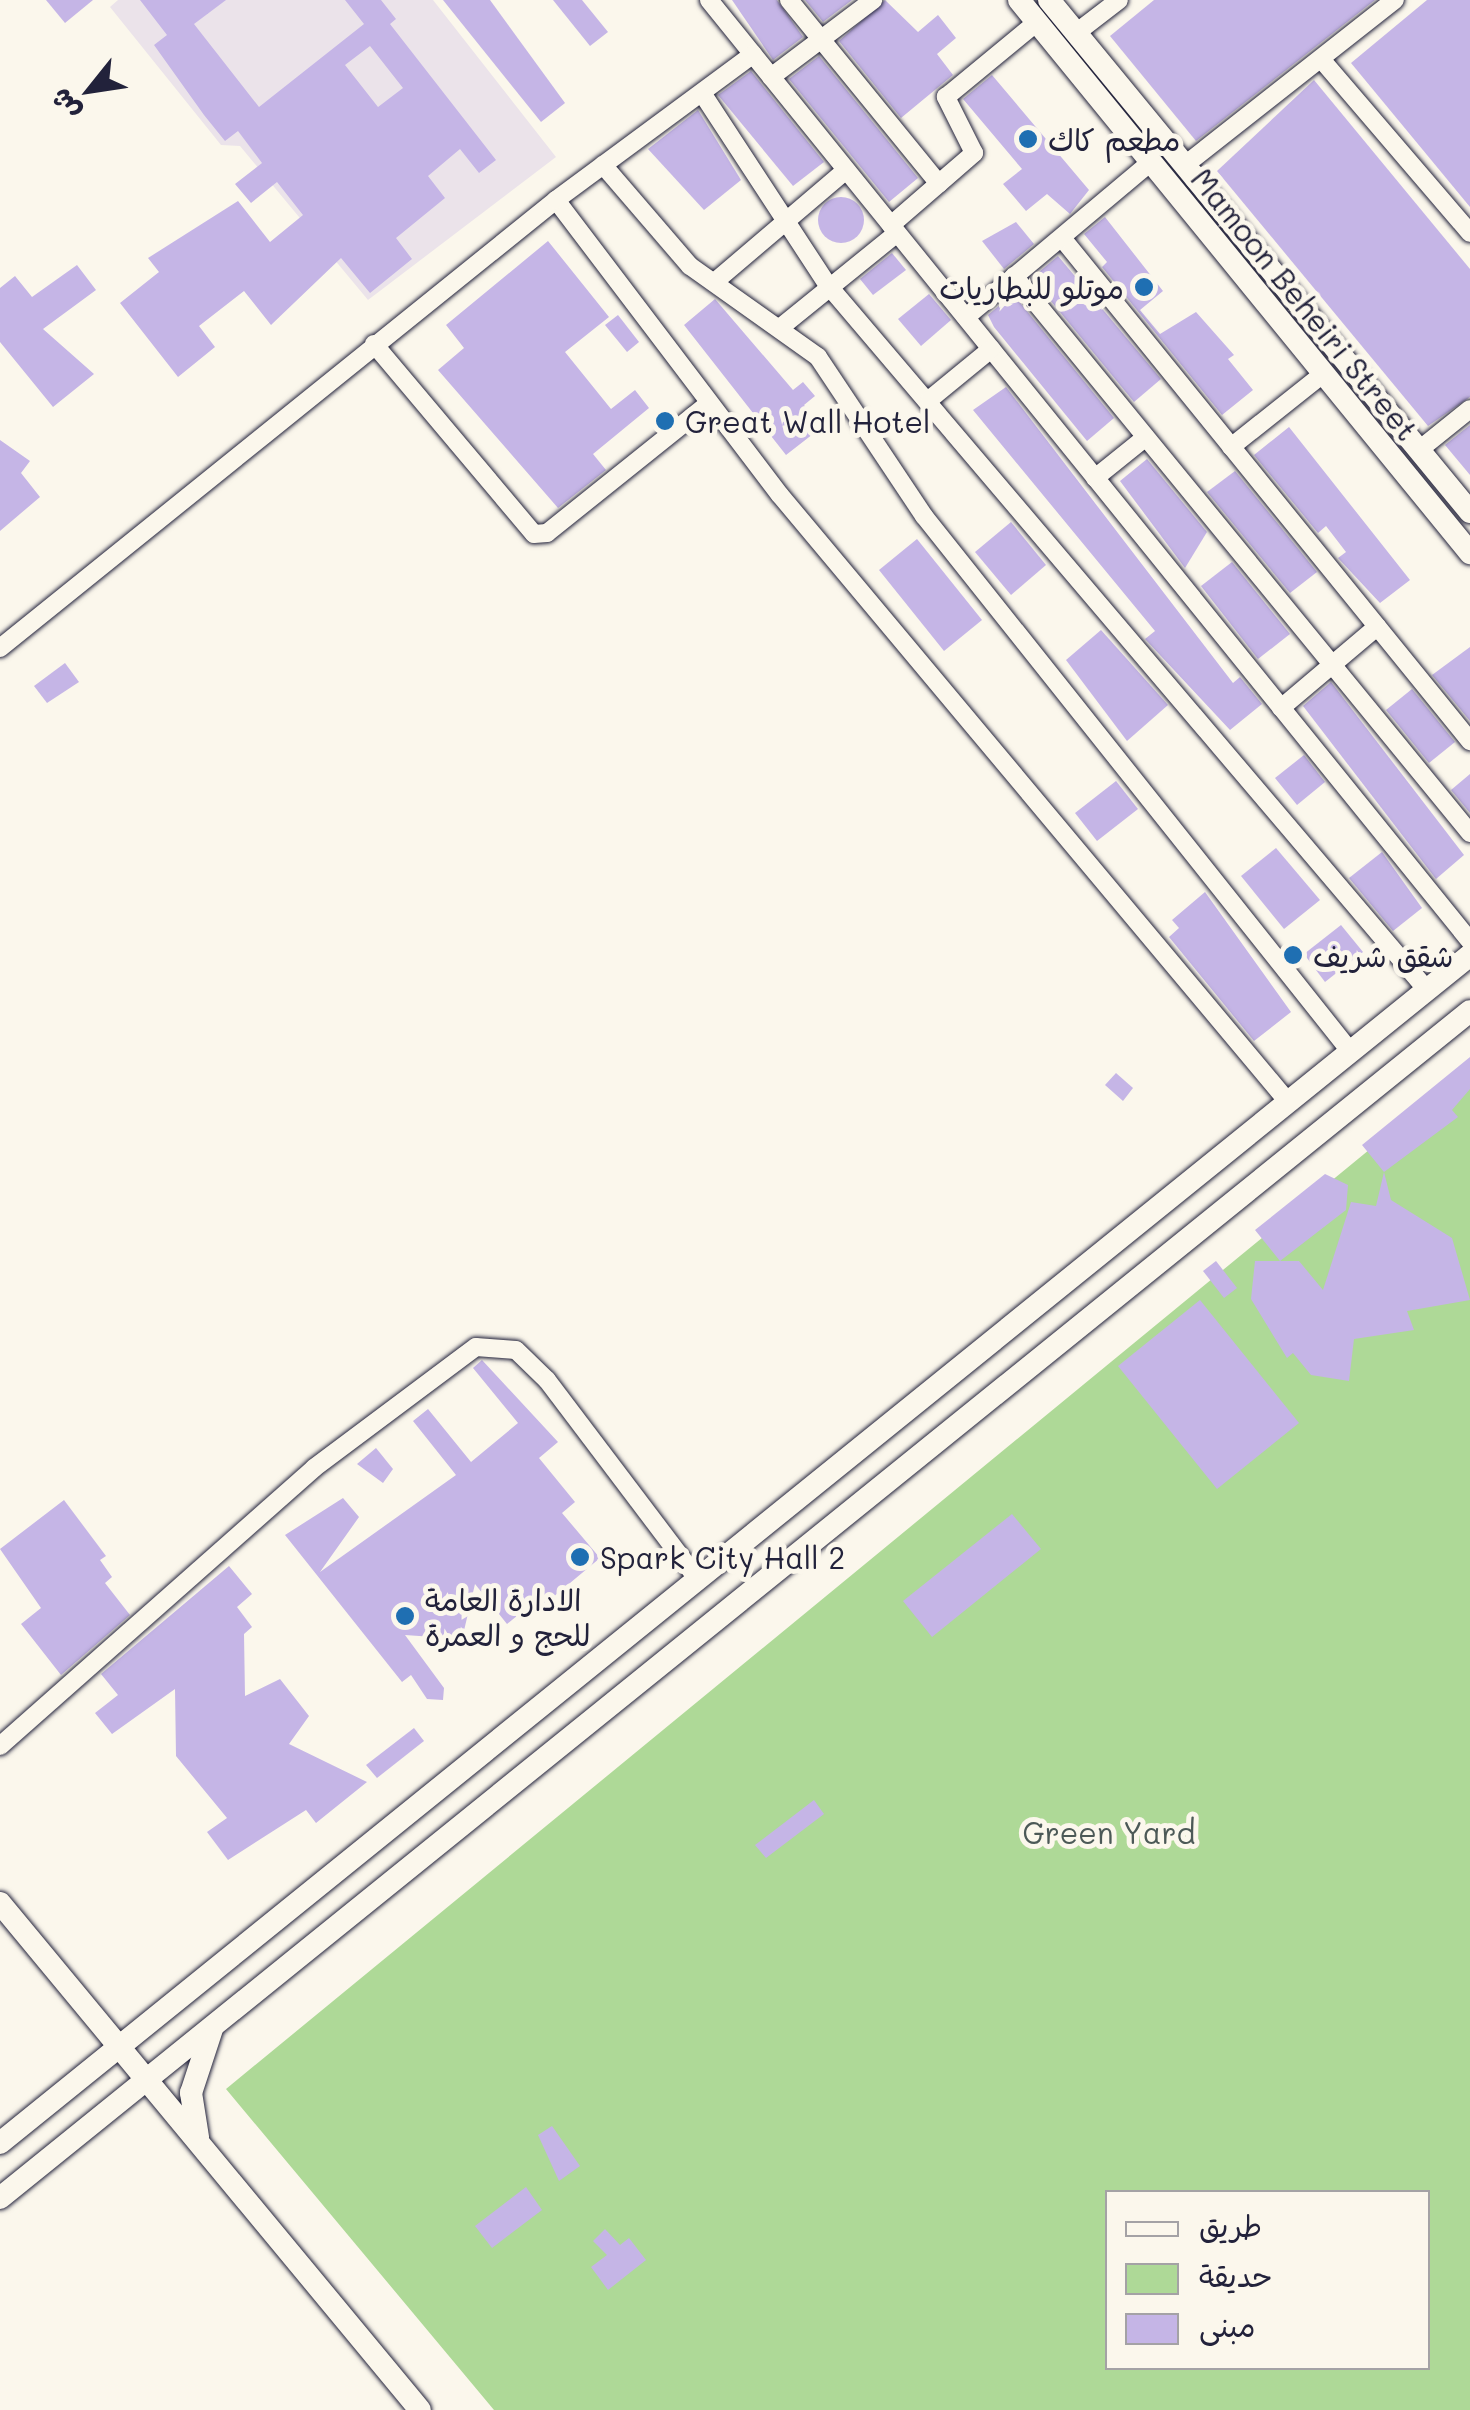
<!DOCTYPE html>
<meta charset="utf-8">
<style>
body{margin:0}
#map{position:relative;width:1470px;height:2410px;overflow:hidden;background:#fbf7ec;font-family:Mali,"Playpen Sans Arabic",sans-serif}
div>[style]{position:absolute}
.built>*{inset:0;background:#ebe3ea}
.green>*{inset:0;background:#aed997}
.building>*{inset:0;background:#c5b5e6}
.round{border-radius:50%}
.roads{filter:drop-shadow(0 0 2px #22223b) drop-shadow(0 0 2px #22223b)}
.minor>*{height:18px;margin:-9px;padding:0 9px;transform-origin:9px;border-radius:9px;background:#fbf7ec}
.tertiary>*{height:22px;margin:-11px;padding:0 11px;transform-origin:11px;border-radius:11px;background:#fbf7ec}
.dots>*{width:28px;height:28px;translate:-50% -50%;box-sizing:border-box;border:5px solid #fbf7ec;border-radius:50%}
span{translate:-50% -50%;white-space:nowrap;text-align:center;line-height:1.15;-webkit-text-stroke:10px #fbf7ec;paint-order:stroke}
.poi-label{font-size:30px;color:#22223b}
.left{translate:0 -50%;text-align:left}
.right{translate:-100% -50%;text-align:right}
.street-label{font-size:30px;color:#22223b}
.park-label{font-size:30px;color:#4c5957}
.legend{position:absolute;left:1105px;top:2190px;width:325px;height:180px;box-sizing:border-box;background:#fbf7ec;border:2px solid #a4a2a5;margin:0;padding:12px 18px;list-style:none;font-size:30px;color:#22223b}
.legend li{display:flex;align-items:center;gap:20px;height:50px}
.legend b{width:50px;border:2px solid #a4a2a5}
.north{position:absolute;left:40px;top:40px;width:100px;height:100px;-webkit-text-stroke:8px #fbf7ec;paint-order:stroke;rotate:240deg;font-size:28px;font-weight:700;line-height:40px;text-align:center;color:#22223b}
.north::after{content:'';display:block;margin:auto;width:35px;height:45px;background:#22223b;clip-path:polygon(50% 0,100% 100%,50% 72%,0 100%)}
</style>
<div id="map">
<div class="built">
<i style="clip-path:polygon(118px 0,433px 0,556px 157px,368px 300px,240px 146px,221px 145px,110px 7px)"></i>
</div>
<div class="green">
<i style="clip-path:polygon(evenodd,1470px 1067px,1470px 2410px,494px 2410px,226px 2089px,1470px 1067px,1108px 2192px,1428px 2192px,1428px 2368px,1108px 2368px,1108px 2192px)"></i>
</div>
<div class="building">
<i style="clip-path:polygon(46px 0,93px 0,65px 23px)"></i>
<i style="clip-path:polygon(evenodd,140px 0,226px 0,194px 24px,259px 107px,364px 24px,345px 0,381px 0,396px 19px,390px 24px,496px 160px,479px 173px,460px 149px,428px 176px,445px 198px,396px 238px,412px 259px,370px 293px,341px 258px,271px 325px,244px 291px,199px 326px,215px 347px,178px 377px,120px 303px,159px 272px,148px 258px,238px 201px,270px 242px,303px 215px,277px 182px,251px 203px,235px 184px,262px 163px,238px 131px,225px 141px,204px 115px,154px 45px,167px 35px,140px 0,370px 46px,403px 88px,378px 107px,345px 65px,370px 46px)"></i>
<i style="clip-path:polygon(443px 0,490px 0,565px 103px,541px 122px)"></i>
<i style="clip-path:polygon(553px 0,582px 0,608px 32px,590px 46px)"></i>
<i style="clip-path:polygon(732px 0,777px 0,803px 37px,773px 60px)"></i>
<i style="clip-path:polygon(805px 0,852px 0,823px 22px)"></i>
<i style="clip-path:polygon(885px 0,918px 32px,938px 15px,956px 38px,937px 54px,953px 75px,901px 118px,839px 41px)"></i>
<i style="clip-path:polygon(1154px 0,1375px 0,1196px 141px,1110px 36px)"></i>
<i style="clip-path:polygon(1427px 0,1470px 0,1470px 207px,1351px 63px)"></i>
<i style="clip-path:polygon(819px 56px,918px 178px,889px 202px,789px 79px)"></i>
<i style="clip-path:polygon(751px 71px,824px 162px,793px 186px,718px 95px)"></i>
<i style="clip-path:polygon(992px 75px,1089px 190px,1070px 214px,1047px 194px,1026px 211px,1003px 184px,1022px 169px,963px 99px)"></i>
<i style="clip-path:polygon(1314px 80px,1470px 269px,1470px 397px,1428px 426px,1217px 171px)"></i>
<i style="clip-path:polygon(698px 110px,741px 180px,704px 210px,648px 149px)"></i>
<i class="round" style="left:818px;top:197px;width:46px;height:46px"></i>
<i style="clip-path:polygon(1105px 217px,1163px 291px,1140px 310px,1160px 334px,1196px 312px,1234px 355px,1228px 359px,1253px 390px,1222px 415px,1102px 267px,1107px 262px,1084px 234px)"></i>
<i style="clip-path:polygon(1016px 222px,1034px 244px,1004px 269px,982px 241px)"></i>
<i style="clip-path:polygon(548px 241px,609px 317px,565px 352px,611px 409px,635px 390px,649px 408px,593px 454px,606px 470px,558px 508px,438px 370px,464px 348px,446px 325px)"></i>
<i style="clip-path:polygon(892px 253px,906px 270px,873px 295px,860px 279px)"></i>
<i style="clip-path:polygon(1058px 256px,1161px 379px,1134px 402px,1032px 278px)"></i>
<i style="clip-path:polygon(77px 265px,96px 290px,43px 329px,94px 374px,53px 407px,0 342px,0 288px,15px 276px,32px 297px)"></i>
<i style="clip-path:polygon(929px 294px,951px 320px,921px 346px,898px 319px)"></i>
<i style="clip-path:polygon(1013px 294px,1114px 418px,1087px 441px,994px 327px,988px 315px)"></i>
<i style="clip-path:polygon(715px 299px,793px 390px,803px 382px,815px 396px,804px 405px,822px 427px,786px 455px,684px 325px)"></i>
<i style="clip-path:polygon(618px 315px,639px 342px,627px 352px,605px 325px)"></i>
<i style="clip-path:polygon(1006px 387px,1233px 683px,1240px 677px,1262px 704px,1230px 730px,1145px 639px,1155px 631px,973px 410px)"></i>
<i style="clip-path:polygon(1470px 425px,1470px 475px,1445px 445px)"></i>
<i style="clip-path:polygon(1289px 427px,1410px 580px,1380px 603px,1338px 558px,1346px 552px,1326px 526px,1318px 533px,1254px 455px)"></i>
<i style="clip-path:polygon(0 440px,30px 461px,21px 473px,40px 497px,0 531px)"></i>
<i style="clip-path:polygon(1147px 459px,1207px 532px,1185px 568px,1120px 481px)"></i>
<i style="clip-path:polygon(1235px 471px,1317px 572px,1290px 593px,1207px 492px)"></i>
<i style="clip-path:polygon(1011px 522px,1046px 565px,1011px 595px,975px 552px)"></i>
<i style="clip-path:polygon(917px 539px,982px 620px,944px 651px,879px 570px)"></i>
<i style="clip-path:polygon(1232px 562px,1290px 634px,1258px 659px,1201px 586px)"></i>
<i style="clip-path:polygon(1101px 630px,1168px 705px,1127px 741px,1066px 660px)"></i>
<i style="clip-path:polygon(1470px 647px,1470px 721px,1432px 675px)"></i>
<i style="clip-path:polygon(65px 663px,79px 682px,47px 703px,34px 686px)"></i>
<i style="clip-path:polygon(1331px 682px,1464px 855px,1436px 879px,1303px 706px)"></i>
<i style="clip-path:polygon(1412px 689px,1455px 742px,1429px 763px,1386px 710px)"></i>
<i style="clip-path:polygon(1304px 755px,1325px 782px,1297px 805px,1275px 778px)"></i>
<i style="clip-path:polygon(1470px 774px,1470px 813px,1451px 790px)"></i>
<i style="clip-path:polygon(1116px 781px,1138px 809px,1097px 841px,1075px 813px)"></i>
<i style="clip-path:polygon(1276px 848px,1320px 900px,1284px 929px,1241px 876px)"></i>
<i style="clip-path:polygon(1382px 852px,1422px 908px,1393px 931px,1349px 878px)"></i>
<i style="clip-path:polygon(1205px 892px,1291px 1012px,1254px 1041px,1169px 937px,1179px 928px,1172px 920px)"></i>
<i style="clip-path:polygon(1341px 925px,1363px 952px,1325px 982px,1304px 954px)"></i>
<i style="clip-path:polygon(1470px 1057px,1470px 1089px,1452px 1110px,1458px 1117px,1384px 1172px,1391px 1200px,1452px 1238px,1470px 1300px,1407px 1311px,1414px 1330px,1354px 1339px,1349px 1381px,1311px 1375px,1293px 1353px,1287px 1358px,1251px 1299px,1255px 1261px,1280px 1261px,1255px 1230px,1325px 1174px,1348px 1185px,1346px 1210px,1280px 1261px,1299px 1261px,1323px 1290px,1351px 1202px,1376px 1206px,1384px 1172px,1362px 1145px)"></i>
<i style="clip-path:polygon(1116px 1073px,1133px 1088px,1123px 1101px,1105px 1085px)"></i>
<i style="clip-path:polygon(1216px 1261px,1237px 1288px,1224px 1298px,1203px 1271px)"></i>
<i style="clip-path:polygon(1200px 1300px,1299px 1423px,1217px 1489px,1118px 1366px)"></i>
<i style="clip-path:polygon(482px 1360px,558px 1442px,539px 1458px,575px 1502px,562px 1513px,600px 1558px,528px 1618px,523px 1611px,507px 1624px,475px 1584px,462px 1639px,405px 1635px,444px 1688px,443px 1700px,427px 1699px,411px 1675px,402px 1682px,285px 1535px,343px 1498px,359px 1517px,320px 1572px,456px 1475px,413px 1421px,428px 1409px,471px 1462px,518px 1423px,473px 1368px)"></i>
<i style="clip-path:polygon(376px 1448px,393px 1469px,383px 1483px,357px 1464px)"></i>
<i style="clip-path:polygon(64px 1500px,106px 1556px,100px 1560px,112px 1577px,105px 1583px,130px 1615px,61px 1675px,21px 1624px,41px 1608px,0 1549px)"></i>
<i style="clip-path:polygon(1012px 1514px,1041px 1549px,932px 1637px,903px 1601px)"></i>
<i style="clip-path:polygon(229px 1566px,252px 1594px,237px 1607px,252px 1627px,244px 1634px,245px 1696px,280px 1679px,309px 1716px,289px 1744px,367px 1782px,316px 1823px,306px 1810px,228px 1860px,207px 1832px,227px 1818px,176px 1756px,175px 1689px,112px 1734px,95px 1713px,118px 1695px,101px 1674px)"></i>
<i style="clip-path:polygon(414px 1728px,424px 1741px,377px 1778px,366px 1765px)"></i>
<i style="clip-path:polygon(814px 1800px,824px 1814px,766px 1858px,755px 1845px)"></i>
<i style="clip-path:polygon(552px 2126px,580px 2166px,559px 2181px,538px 2135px)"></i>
<i style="clip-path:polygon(526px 2187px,542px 2210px,492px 2248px,475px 2226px)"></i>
<i style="clip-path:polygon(605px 2229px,620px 2245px,629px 2238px,646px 2260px,608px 2290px,591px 2267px,607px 2255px,593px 2241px)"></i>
</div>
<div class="roads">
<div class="minor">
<i style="left:709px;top:0;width:1210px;rotate:51.04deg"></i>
<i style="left:789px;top:0;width:237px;rotate:50.8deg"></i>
<i style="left:1076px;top:33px;width:54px;rotate:-37.5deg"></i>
<i style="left:1321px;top:59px;width:229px;rotate:49.4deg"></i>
<i style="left:771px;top:77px;width:128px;rotate:-37deg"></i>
<i style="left:704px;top:96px;width:225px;rotate:56.8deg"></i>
<i style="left:827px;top:284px;width:927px;rotate:49.64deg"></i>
<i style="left:603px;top:165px;width:133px;rotate:49.3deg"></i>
<i style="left:690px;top:266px;width:157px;rotate:35.4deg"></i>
<i style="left:818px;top:357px;width:191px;rotate:56.3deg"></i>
<i style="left:924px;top:516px;width:684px;rotate:51.47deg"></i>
<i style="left:1185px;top:165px;width:267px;rotate:-38.2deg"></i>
<i style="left:556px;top:200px;width:370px;rotate:52.8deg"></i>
<i style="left:780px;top:495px;width:792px;rotate:50.07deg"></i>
<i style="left:891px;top:225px;width:110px;rotate:-40.9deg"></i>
<i style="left:974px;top:153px;width:63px;rotate:-116.6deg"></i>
<i style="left:946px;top:97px;width:118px;rotate:-39.5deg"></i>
<i style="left:1062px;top:238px;width:648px;rotate:50.95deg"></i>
<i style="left:1014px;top:276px;width:720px;rotate:50.69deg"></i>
<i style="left:718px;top:279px;width:168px;rotate:-40.4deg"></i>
<i style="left:966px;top:317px;width:241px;rotate:-40deg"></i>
<i style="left:781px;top:327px;width:149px;rotate:-39deg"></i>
<i style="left:374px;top:344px;width:248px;rotate:49.9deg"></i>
<i style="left:534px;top:534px;width:13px;rotate:-4deg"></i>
<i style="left:547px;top:533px;width:205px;rotate:-38.7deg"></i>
<i style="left:930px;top:399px;width:79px;rotate:-39.3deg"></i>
<i style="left:1231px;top:447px;width:119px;rotate:-38.5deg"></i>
<i style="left:1419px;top:450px;width:65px;rotate:-38.8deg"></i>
<i style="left:1095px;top:478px;width:65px;rotate:-38.8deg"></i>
<i style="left:0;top:648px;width:714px;rotate:-38.86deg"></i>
<i style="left:556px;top:200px;width:245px;rotate:-36.5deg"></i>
<i style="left:1281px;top:708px;width:126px;rotate:-40.2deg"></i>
<i style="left:0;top:1746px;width:419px;rotate:-41.5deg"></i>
<i style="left:314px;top:1468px;width:202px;rotate:-36.8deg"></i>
<i style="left:476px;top:1347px;width:40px;rotate:4.3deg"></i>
<i style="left:516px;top:1350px;width:43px;rotate:44.1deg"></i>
<i style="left:547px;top:1380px;width:248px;rotate:52.9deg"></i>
</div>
<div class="tertiary">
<i style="left:1019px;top:0;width:714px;rotate:50.8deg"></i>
<i style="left:1049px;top:0;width:663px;rotate:50.57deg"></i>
<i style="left:0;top:1903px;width:658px;rotate:50.36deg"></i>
<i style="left:198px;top:2137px;width:45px;rotate:-99deg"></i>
<i style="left:191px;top:2093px;width:67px;rotate:-71.8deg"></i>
<i style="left:0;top:2143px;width:1890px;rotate:-38.94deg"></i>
<i style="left:0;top:2198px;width:1889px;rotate:-38.92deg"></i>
</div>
</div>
<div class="dots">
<i style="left:1028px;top:139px;background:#1f6fb2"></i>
<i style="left:1144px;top:287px;background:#1f6fb2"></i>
<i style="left:665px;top:421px;background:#1f6fb2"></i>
<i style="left:1293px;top:955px;background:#1f6fb2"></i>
<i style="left:580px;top:1557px;background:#1f6fb2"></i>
<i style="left:405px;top:1616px;background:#1f6fb2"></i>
</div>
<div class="poi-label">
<span class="left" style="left:1048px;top:139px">مطعم كاك</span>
<span class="right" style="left:1124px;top:287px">موتلو للبطاريات</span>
<span class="left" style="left:685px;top:421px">Great Wall Hotel</span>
<span class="left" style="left:1313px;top:955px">شقق شريف</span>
<span class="left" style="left:600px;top:1557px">Spark City Hall 2</span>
<span class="left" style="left:425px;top:1616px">الادارة العامة<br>للحج و العمرة</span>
</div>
<div class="street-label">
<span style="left:1305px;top:304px;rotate:51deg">Mamoon Beheiri Street</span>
</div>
<div class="park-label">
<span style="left:1109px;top:1832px">Green Yard</span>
</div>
<ul class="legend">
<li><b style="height:12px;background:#fbf7ec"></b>طريق</li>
<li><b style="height:28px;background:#aed997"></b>حديقة</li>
<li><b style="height:28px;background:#c5b5e6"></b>مبنى</li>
</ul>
<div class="north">ش</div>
</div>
